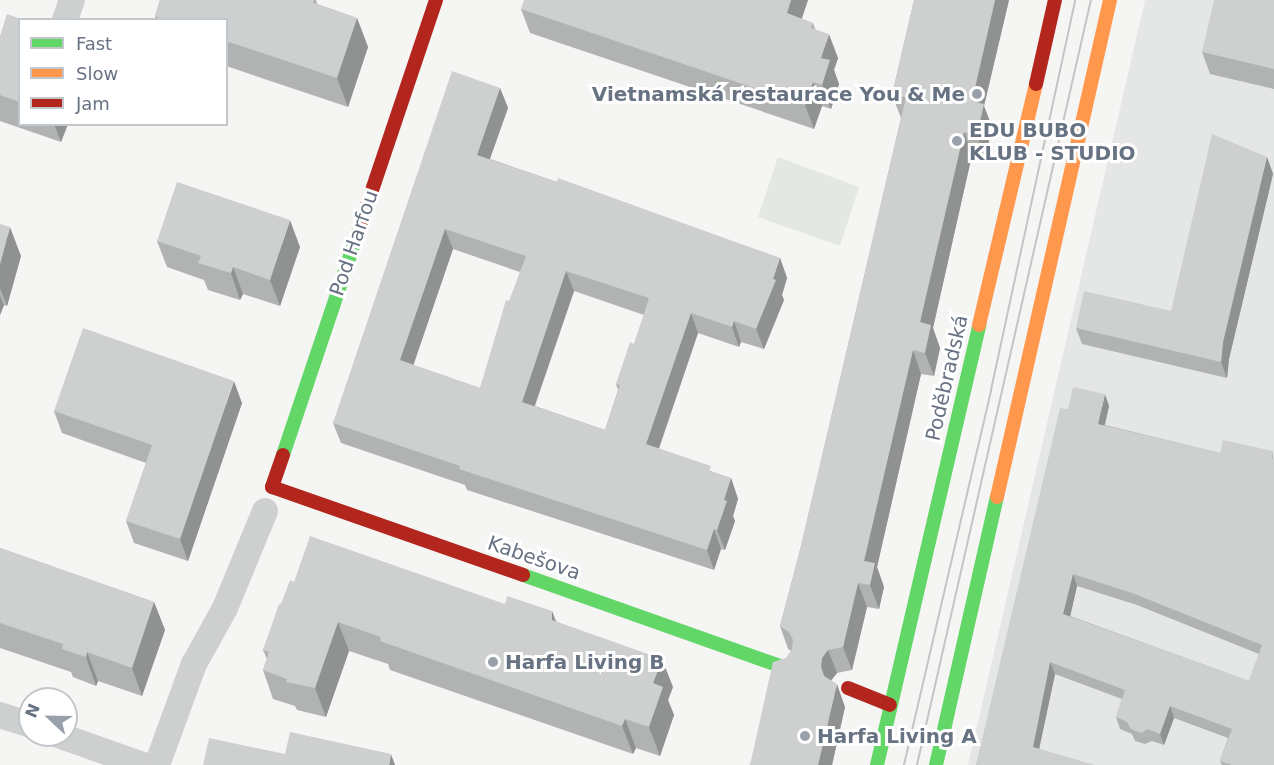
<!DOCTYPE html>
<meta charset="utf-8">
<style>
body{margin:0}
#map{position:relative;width:1274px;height:765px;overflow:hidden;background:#f5f5f4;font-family:"DejaVu Sans",sans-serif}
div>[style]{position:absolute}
.built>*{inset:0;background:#e5e7e6}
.green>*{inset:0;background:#e4e8e2}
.street>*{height:26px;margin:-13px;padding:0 13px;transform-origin:13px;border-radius:13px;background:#cecfcf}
.fast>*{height:14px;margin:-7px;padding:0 7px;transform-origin:7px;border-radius:7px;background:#63d668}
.slow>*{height:14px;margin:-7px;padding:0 7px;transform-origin:7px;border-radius:7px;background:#ff974d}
.jam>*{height:14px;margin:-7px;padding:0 7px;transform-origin:7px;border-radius:7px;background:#b3261e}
.tram>*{height:1.5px;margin:-0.75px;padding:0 0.75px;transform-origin:0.75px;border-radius:0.75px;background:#c3c4c4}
.wall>*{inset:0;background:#b1b3b3}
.shaded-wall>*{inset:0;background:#909292}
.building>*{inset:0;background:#ced0d0}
.dots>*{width:16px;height:16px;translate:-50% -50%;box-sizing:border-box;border:3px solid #fff;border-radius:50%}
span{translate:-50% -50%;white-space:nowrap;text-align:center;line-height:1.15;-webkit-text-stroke:6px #fff;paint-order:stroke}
.poi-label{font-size:20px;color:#677282;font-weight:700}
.right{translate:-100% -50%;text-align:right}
.left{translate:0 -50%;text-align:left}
.street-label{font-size:20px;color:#677282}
.legend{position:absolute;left:18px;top:18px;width:210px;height:108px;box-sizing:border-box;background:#fff;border:2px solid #c2c7cd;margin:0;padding:8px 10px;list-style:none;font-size:18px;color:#677282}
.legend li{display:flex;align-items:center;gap:12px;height:30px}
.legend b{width:30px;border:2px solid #c2c7cd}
.north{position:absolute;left:18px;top:687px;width:60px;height:60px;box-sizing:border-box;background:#fff;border:2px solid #c2c7cd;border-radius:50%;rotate:292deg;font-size:16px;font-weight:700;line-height:24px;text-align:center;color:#677282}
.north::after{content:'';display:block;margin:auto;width:21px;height:27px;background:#99a0aa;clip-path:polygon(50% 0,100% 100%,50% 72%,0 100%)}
</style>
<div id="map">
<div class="built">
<i style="clip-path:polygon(1145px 0,1274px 0,1274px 765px,968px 765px)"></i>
</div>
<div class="green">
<i style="clip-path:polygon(778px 157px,859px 187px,840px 246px,758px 217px)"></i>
</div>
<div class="street">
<i style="left:65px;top:20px;width:21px;rotate:-71deg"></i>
<i style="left:0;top:715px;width:32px;rotate:18deg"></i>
<i style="left:58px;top:735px;width:90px;rotate:19.4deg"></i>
<i style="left:157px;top:765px;width:108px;rotate:-69.9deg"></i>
<i style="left:194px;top:664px;width:64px;rotate:-61deg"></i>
<i style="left:225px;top:608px;width:105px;rotate:-67.6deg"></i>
</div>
<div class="fast">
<i style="left:283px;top:455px;width:248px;rotate:-71.4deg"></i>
<i style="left:523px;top:575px;width:276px;rotate:19.5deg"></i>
<i style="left:877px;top:765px;width:452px;rotate:-76.9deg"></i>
<i style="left:936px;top:765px;width:275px;rotate:-77.2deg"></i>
</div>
<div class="slow">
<i style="left:979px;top:325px;width:248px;rotate:-76.7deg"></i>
<i style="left:997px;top:497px;width:510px;rotate:-77.19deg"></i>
</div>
<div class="jam">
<i style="left:1036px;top:84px;width:86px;rotate:-77.3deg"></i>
<i style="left:362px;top:220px;width:232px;rotate:-71.4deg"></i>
<i style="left:283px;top:455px;width:34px;rotate:109deg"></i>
<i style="left:272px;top:487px;width:266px;rotate:19.3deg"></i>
<i style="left:848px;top:688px;width:45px;rotate:22deg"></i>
</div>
<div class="tram">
<i style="left:904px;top:765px;width:385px;rotate:-76.9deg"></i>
<i style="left:991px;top:390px;width:399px;rotate:-77.8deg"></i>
<i style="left:917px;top:765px;width:785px;rotate:-77.19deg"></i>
</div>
<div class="wall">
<i style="clip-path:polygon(160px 0,316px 0,317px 4px,357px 18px,368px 47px,348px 107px,226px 66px,226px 20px,156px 20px,155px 16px)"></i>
<i style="clip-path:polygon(808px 0,802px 19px,813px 23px,815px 29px,838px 58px,834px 70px,839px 84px,831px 109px,822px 106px,814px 129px,530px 33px,521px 9px)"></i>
<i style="clip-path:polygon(914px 0,1009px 0,984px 106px,992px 127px,985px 158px,972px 155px,933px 328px,940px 348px,934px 376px,921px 374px,877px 567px,884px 587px,879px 609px,867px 607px,852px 670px,837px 673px,831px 680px,845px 707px,832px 765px,750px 765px,791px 651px,788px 649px,780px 626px,801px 546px,901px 118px,892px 95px)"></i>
<i style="clip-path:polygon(1274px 0,1274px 89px,1210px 74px,1202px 52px)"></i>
<i style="clip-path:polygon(20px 20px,20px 124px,68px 124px,61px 142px,0 121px,0 36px)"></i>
<i style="clip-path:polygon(evenodd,500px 88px,508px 108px,490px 159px,780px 258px,787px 278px,782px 295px,784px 300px,764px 349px,741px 342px,739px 347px,698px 333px,659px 449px,713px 472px,731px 478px,738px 499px,733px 516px,735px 521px,725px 550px,721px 549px,714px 570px,467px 490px,465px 485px,341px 443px,333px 423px,500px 88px,453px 249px,520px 272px,480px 388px,413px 365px,453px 249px,500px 88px,574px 291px,644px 315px,634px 344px,616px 384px,618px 390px,605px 430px,535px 406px,574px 291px)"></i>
<i style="clip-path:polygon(1267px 157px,1273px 174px,1229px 359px,1227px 378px,1082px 344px,1076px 328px,1171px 311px)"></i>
<i style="clip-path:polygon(0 224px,21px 256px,7px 306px,4px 305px,0 315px)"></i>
<i style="clip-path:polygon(157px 241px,300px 247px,280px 306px,243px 294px,240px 300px,208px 290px,204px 280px,167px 267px)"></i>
<i style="clip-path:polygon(242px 403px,188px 561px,134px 543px,126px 521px,146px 463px,62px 433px,54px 411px)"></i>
<i style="clip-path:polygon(evenodd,1109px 406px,1105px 425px,1220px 453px,1273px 451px,1274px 765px,1222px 765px,1220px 761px,1228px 738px,1174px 718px,1164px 745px,1152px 741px,1145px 744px,1135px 741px,1132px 734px,1120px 729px,1116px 717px,1122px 699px,1055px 674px,1039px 749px,976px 765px,1068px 409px,1109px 406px,1077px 586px,1137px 605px,1259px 654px,1249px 681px,1070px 616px,1077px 586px)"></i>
<i style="clip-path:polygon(0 548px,154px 602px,165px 630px,142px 696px,98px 681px,96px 686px,73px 677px,71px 672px,0 648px)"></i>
<i style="clip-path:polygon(294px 582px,505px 604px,552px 611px,556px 621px,673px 687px,668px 700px,674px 715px,660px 756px,636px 748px,633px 754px,390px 670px,388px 664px,349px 651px,326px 717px,297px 710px,295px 706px,273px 699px,263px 670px,267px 659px,263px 650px,281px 604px)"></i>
</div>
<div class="shaded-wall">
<i style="clip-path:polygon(791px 0,808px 0,795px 37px,787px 13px)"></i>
<i style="clip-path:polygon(995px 0,1009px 0,984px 106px,992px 127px,985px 158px,977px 135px,972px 101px)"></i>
<i style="clip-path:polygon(357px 18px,368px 47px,348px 107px,337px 78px)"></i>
<i style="clip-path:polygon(829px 34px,838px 58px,834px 70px,839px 84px,831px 109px,822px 85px,821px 58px)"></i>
<i style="clip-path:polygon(813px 82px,822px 106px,814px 129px,805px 105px)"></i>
<i style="clip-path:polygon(500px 88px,508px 108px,484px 175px,477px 155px)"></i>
<i style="clip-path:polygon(54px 124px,68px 124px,61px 142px)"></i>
<i style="clip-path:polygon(964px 132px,972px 155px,933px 328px,940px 348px,934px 376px,925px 353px,920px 322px)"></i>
<i style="clip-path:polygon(1267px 157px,1273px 174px,1229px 359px,1227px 378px,1221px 362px,1223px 342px)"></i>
<i style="clip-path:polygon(290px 220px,300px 247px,280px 306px,270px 280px)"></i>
<i style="clip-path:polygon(10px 227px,21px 256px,7px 306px,0 288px,0 264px)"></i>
<i style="clip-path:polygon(445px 229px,453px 249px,408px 381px,400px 360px)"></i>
<i style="clip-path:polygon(780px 258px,787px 278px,782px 295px,784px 300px,764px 349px,756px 329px)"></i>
<i style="clip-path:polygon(233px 267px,243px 294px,240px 300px,231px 273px)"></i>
<i style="clip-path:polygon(566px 271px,574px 291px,529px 422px,522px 402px)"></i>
<i style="clip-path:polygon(0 296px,4px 305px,0 315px)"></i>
<i style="clip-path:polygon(691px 313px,698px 333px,653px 465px,646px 444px)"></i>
<i style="clip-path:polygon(734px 321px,741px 342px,739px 347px,732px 327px)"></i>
<i style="clip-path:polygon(913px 350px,921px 374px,877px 567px,884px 587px,879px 609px,870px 585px,864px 561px)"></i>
<i style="clip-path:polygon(234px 381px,242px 403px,188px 561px,180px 539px)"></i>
<i style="clip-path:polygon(1105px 394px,1109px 406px,1102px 436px,1098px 424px)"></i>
<i style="clip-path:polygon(731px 478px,738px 499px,733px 516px,735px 521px,725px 550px,717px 530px,724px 500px)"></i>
<i style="clip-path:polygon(714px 529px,721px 549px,714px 570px,707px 550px)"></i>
<i style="clip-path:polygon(1073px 574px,1077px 586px,1068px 626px,1063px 614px)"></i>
<i style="clip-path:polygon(858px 583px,867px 607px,852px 670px,843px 647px)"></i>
<i style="clip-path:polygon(154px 602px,165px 630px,142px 696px,132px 668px)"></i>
<i style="clip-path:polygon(552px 611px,562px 640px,552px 620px)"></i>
<i style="clip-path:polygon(338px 622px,349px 651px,326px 717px,315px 688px)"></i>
<i style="clip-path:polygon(828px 650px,837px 673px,830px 682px,829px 690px,821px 667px,822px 658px)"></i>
<i style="clip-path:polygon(87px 652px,98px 681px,96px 686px,86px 657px)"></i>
<i style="clip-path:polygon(662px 659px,673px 687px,668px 700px,674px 715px,660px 756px,649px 727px,653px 683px)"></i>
<i style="clip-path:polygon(1050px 662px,1055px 674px,1037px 759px,1033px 747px)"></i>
<i style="clip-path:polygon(837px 684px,845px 707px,832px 765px,818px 765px)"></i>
<i style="clip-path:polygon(1170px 706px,1174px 718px,1164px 745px,1160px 734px)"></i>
<i style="clip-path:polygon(625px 719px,636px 748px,633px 754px,622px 726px)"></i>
<i style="clip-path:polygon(391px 754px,395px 765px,389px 765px)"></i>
</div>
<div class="building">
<i style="clip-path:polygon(160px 0,314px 0,313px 3px,357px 18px,337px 78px,226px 41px,226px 20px,164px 20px,155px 16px)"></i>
<i style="clip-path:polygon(524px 0,791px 0,787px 13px,813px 23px,811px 28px,829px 34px,821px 58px,830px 60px,822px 85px,813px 82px,805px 105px,521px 9px)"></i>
<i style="clip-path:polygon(914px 0,995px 0,972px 101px,984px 104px,977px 135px,964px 132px,920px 322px,931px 325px,925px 353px,913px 350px,864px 561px,875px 563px,870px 585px,858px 583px,843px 647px,828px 650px,822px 658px,821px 667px,824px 676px,837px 684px,818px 765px,750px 765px,773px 662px,786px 658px,792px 649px,793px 640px,789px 632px,780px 626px,801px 546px,906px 97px,892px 95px)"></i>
<i style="clip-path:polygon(1214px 0,1274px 0,1274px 69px,1202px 52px)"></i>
<i style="clip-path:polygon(7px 14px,24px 20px,20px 20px,20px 102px,0 95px,0 36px)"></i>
<i style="clip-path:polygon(evenodd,452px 71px,500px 88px,477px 155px,557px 182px,558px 178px,780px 258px,773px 279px,776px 280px,756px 329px,734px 321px,732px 327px,691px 313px,646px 444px,711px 466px,709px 471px,731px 478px,724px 500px,727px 501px,717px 530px,714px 529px,707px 550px,459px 469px,460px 466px,333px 423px,452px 71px,445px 229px,526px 256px,509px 301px,506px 300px,480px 388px,400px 360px,445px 229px,452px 71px,566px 271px,649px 298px,634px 344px,630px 342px,616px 384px,620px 385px,605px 430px,522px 402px,566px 271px)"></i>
<i style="clip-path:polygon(1212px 134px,1267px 157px,1223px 342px,1221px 362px,1076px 328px,1084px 291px,1171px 311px)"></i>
<i style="clip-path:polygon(177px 182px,290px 220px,270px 280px,233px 267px,231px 273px,198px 263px,201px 256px,157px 241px)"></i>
<i style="clip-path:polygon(0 224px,10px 227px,0 264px)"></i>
<i style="clip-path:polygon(83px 328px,234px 381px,180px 539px,126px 521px,152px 445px,54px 411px)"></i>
<i style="clip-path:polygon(evenodd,1073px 387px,1105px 394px,1098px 424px,1220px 453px,1223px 440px,1273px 451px,1272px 458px,1274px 458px,1274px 765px,1232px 765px,1220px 761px,1232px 729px,1170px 706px,1160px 734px,1148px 729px,1141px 733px,1131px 729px,1127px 722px,1116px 717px,1125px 690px,1050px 662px,1033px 747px,1095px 765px,976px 765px,1060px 408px,1068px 409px,1073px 387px,1073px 574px,1132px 593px,1262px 645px,1249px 681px,1063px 614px,1073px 574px)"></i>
<i style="clip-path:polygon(310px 536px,505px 604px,507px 596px,552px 611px,552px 620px,662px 659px,653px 683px,663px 687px,649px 727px,625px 719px,622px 726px,380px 641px,381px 637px,338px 622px,315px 688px,286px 682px,287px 679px,263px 670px,269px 652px,263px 650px,279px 604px,281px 604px,290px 580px,294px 582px)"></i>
<i style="clip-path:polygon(0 548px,154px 602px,132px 668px,87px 652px,86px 657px,62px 649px,63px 644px,0 623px)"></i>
<i style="clip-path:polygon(290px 732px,391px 754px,389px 765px,203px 765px,209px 738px,285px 754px)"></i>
</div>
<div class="dots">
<i style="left:977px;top:94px;background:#99a0aa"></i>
<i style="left:957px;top:141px;background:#99a0aa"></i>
<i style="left:493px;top:662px;background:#99a0aa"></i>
<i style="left:805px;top:736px;background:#99a0aa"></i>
</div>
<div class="poi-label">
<span class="right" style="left:965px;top:94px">Vietnamská restaurace You &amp; Me</span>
<span class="left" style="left:969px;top:142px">EDU BUBO<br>KLUB - STUDIO</span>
<span class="left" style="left:505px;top:662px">Harfa Living B</span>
<span class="left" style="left:817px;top:736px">Harfa Living A</span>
</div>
<div class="street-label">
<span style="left:354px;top:243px;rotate:-71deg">Pod Harfou</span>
<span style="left:947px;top:378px;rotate:-77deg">Poděbradská</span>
<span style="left:534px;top:558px;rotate:19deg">Kabešova</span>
</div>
<ul class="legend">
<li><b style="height:8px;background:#63d668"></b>Fast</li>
<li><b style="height:8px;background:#ff974d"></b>Slow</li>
<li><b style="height:8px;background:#b3261e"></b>Jam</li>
</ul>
<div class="north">N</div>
</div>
